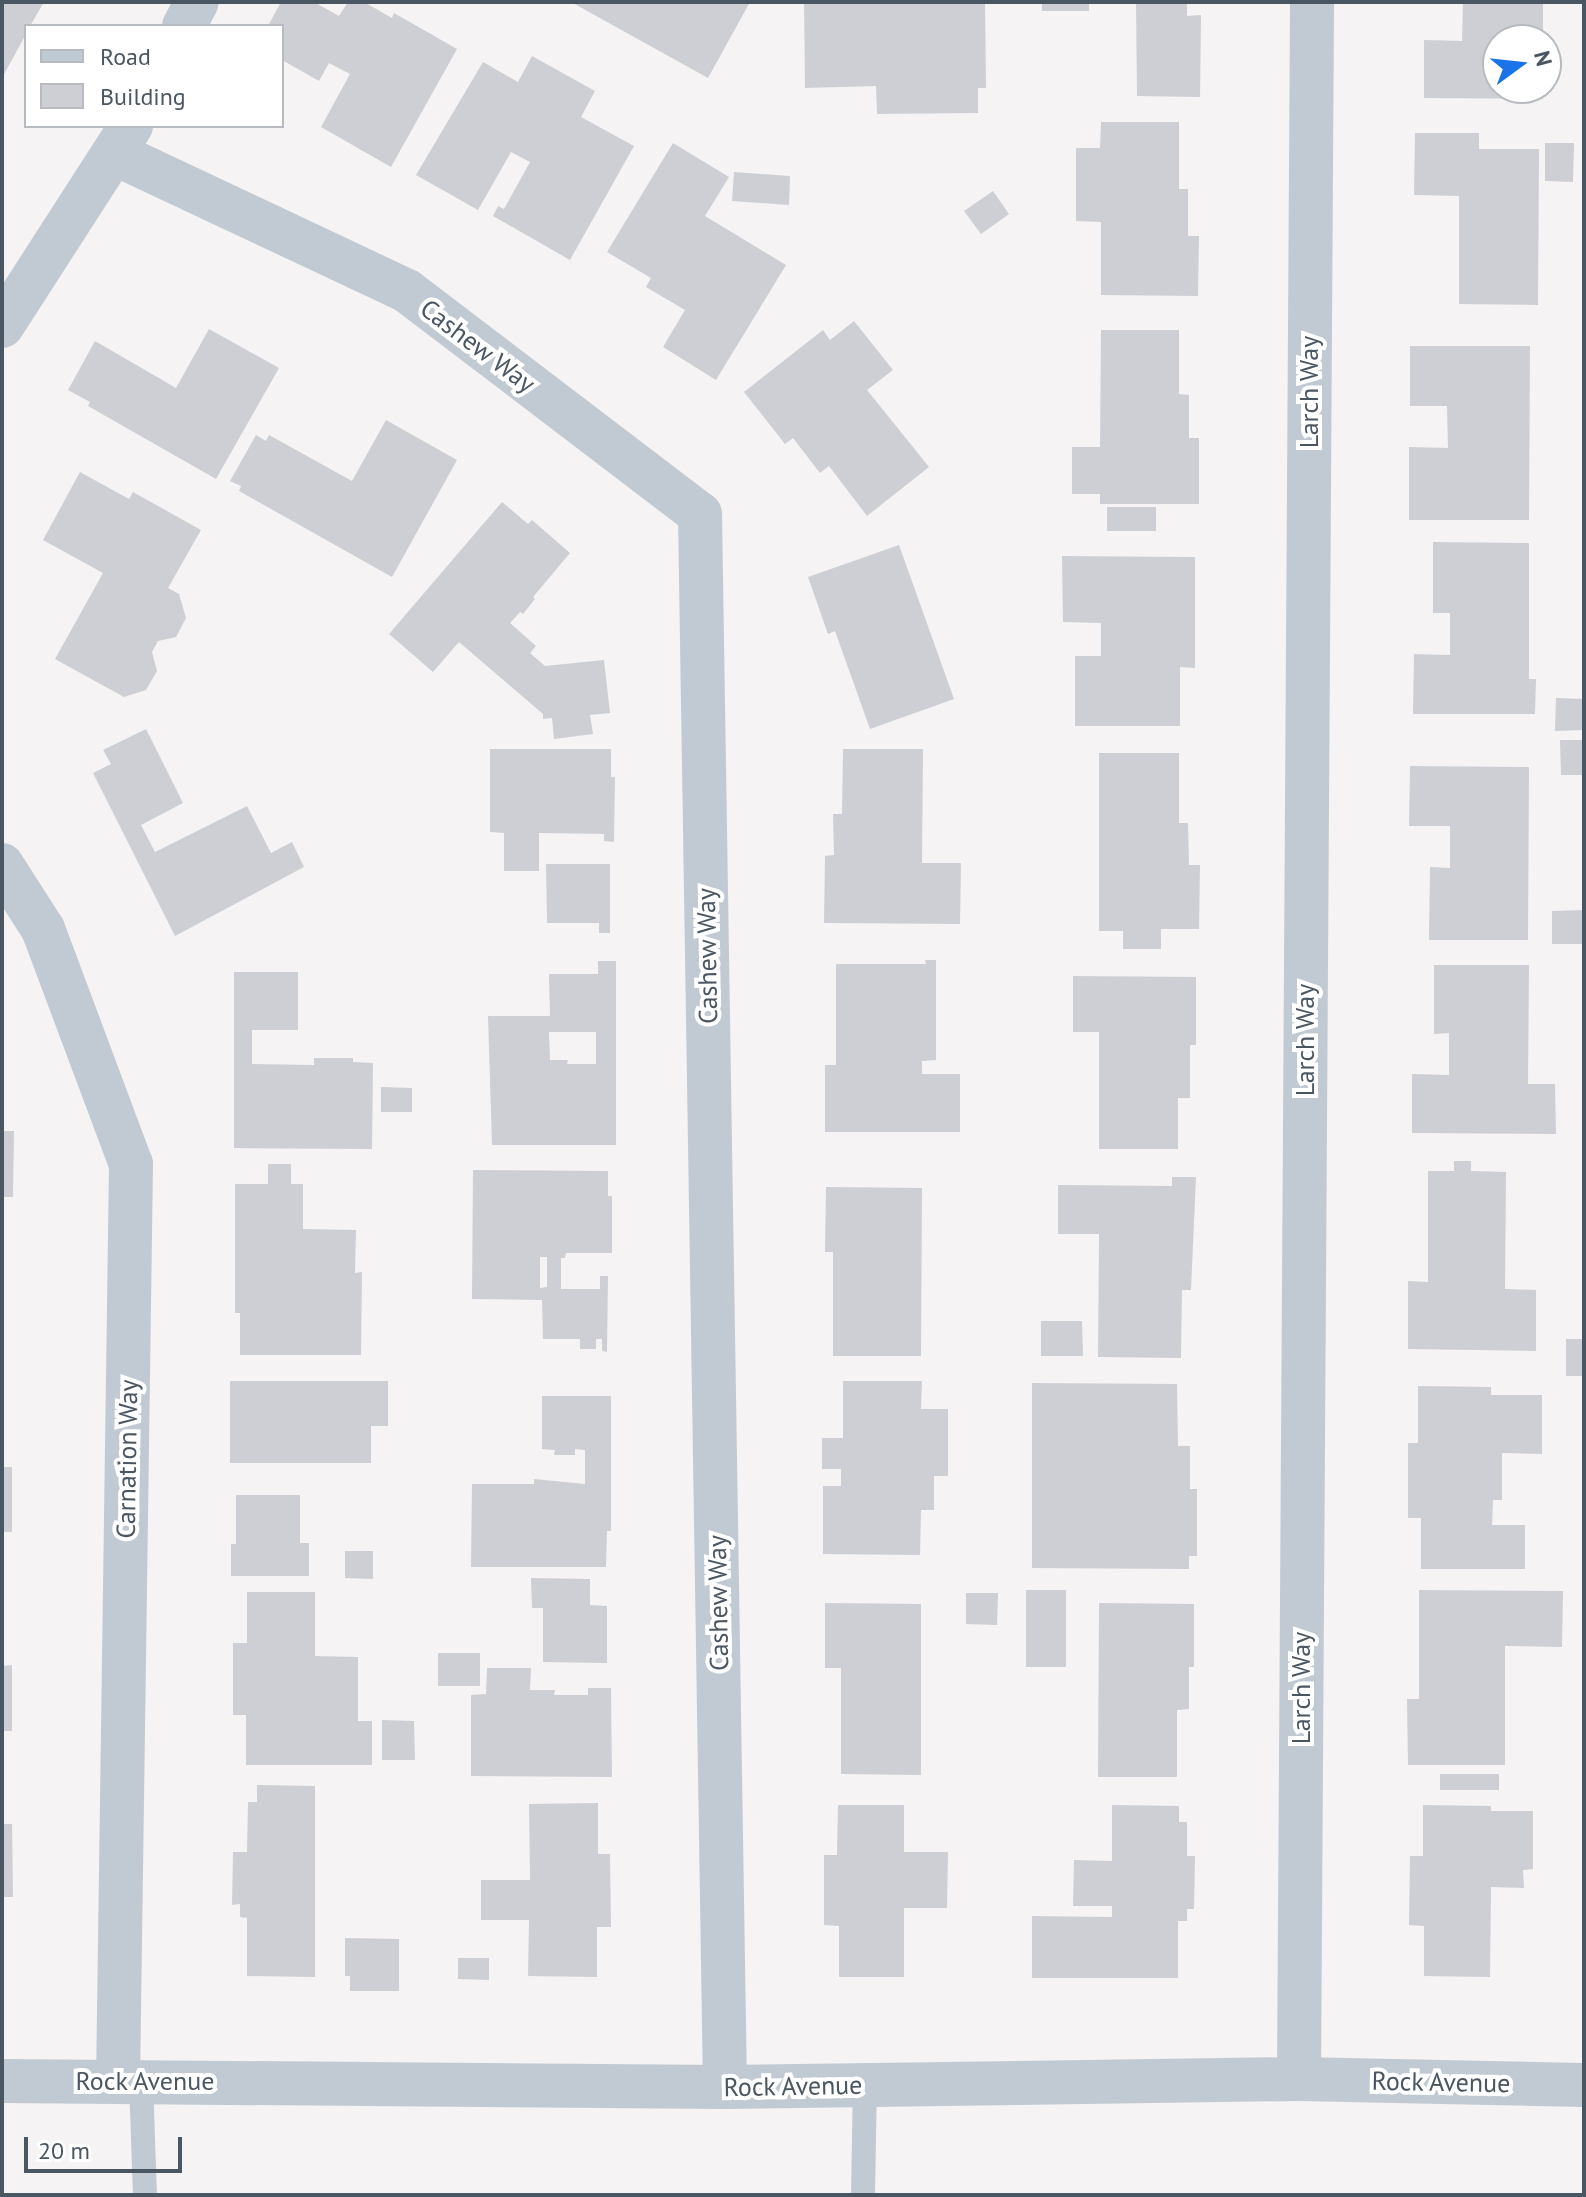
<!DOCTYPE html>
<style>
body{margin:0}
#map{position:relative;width:1586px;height:2197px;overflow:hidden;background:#f5f3f3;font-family:"PT Sans",sans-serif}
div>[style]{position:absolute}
.building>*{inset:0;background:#cdcfd5}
.lane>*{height:24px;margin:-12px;padding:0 12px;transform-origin:12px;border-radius:12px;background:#c1cad2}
.street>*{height:44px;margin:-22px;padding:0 22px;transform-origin:22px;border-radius:22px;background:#c1cad2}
span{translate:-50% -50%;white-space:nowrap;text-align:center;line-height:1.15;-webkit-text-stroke:8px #fff;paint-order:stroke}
.street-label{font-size:26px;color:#4a5661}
.frame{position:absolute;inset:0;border:4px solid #4a5661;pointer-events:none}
.legend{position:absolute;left:24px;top:24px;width:260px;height:104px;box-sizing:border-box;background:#fff;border:2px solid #b7bbc0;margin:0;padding:10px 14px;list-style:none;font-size:24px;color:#4a5661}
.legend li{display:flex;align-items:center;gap:16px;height:40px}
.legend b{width:40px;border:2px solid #b7bbc0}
.north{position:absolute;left:1482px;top:24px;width:80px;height:80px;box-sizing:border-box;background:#fff;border:2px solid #b7bbc0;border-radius:50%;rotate:75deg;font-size:22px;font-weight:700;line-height:32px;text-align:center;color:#4a5661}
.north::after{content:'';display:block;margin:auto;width:28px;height:36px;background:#1a73e8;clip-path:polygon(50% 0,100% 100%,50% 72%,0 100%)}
.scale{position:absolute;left:24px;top:2137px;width:158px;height:36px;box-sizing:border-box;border:4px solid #4a5661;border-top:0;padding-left:10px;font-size:24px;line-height:28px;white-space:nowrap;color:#4a5661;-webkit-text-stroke:6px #fff;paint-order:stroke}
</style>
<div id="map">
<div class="building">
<i style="clip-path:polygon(2px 2px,44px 2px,30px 26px,26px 26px,26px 34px,2px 78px)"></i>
<i style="clip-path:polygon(281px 2px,314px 2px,339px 16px,348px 2px,364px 2px,392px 18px,394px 13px,457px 49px,391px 167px,321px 127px,350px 74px,329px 63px,319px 81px,282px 60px,282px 26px,268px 26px)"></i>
<i style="clip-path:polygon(571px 2px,750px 2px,708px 78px)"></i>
<i style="clip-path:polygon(804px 2px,985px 2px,986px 88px,978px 88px,978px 113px,877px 114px,876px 86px,805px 88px)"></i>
<i style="clip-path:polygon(1042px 2px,1089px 2px,1089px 11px,1042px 11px)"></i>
<i style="clip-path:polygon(1136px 2px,1187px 2px,1187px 16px,1201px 15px,1200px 97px,1137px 96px)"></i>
<i style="clip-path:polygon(1463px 2px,1543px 2px,1543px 40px,1498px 40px,1498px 88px,1543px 88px,1543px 99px,1424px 98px,1424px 40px,1462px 41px)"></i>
<i style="clip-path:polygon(532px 56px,595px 91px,581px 117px,634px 146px,570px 260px,493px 216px,498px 206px,504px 209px,530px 162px,511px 152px,478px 210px,416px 175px,483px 62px,518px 82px)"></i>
<i style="clip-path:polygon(1101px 122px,1179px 122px,1179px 189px,1188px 189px,1188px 236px,1199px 236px,1198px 296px,1101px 295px,1101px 222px,1076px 221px,1076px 148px,1100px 148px)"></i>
<i style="clip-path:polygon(1415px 133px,1479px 133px,1479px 149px,1539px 149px,1538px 305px,1459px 304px,1459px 196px,1414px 195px)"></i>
<i style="clip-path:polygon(673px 143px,729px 177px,705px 216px,786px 265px,716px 380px,663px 347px,685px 310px,646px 287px,651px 278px,607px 252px)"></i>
<i style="clip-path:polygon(1545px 143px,1574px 143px,1573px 182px,1545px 181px)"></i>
<i style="clip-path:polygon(734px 172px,790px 176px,789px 205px,732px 201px)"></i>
<i style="clip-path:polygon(993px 191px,1009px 214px,981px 234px,964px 211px)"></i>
<i style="clip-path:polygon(854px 321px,893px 370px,867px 390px,929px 467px,867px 516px,829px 466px,820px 473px,793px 438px,785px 444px,744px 392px,823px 330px,830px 340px)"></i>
<i style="clip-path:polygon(209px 329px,279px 368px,216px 479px,88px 406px,90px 402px,68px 390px,95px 341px,176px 388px)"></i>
<i style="clip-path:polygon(1101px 330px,1179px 330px,1179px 394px,1189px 395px,1189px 438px,1199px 438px,1199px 504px,1100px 504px,1100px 494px,1072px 494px,1072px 447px,1100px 447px)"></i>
<i style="clip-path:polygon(1410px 346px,1530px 346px,1529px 520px,1409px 520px,1409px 447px,1448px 448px,1447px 406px,1410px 406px)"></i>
<i style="clip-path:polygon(386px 420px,457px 460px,392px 577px,239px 491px,241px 486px,230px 481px,256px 435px,266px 441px,269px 435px,352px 481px)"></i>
<i style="clip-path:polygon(80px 472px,129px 499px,133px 492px,201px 530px,168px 588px,179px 594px,186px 618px,176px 637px,158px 641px,152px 652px,157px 671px,146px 690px,124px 697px,55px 659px,103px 573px,43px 540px)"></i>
<i style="clip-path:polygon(502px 502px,528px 524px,532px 520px,570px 553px,533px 597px,535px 599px,523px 614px,520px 612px,510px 623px,536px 646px,530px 653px,545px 666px,604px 660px,610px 713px,590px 715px,593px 734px,554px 739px,552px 718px,543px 719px,543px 714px,459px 642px,433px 672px,389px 634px)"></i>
<i style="clip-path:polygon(1107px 507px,1156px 507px,1156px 531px,1107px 531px)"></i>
<i style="clip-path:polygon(1433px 542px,1529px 543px,1529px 679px,1536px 679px,1535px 714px,1413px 714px,1414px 654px,1450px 655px,1450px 613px,1433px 613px)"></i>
<i style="clip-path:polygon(899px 545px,954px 699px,870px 729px,835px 631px,828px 634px,808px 577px)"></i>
<i style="clip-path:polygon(1062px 556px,1195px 557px,1195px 668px,1180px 667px,1180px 726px,1075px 726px,1075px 656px,1101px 656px,1101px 623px,1063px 622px)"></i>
<i style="clip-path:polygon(1556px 698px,1584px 699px,1584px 730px,1555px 731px)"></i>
<i style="clip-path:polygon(146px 729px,183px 803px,141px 825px,155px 852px,247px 806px,271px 853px,292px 842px,304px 867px,175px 936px,93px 773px,111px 764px,103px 750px)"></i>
<i style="clip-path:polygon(1560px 740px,1584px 740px,1584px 775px,1561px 775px)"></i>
<i style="clip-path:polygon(490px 749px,611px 749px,611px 777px,615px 777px,614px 842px,604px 841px,604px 834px,539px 833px,539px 871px,504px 871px,504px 833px,490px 832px)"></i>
<i style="clip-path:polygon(843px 749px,923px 749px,922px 863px,961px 863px,960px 924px,824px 923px,825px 856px,834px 855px,833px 814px,842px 814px)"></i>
<i style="clip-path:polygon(1099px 753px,1179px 753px,1179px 823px,1188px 823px,1189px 865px,1200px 865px,1199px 929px,1161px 929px,1161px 949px,1123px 949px,1123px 931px,1099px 931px)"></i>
<i style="clip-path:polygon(1410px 766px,1529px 767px,1528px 940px,1429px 940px,1430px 867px,1450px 868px,1450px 826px,1409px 826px)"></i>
<i style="clip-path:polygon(546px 864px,610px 864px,610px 933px,599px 933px,599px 923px,547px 923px)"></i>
<i style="clip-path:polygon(1584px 910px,1584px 944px,1552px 944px,1552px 911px)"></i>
<i style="clip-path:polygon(925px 960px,936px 960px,936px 1060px,922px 1061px,922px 1074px,960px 1074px,960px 1132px,825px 1132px,825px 1065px,836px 1065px,836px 964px,926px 964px)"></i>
<i style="clip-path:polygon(evenodd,598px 961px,616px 961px,616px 1145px,492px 1145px,488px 1016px,550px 1016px,549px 974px,598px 974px,598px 961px,549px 1032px,596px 1032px,596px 1064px,567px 1064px,568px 1060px,550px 1060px,549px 1032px)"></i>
<i style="clip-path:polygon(1434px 965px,1529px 965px,1528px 1084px,1555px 1084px,1556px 1134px,1412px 1133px,1412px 1074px,1449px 1075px,1449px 1033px,1434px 1034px)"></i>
<i style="clip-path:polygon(234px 972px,298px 972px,298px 1030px,252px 1030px,252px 1064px,314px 1065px,314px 1058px,353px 1058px,353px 1062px,373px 1063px,372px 1149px,234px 1148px)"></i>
<i style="clip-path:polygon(1073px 976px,1196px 977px,1196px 1045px,1190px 1045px,1190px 1098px,1178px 1098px,1178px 1149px,1099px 1149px,1099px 1032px,1073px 1032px)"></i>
<i style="clip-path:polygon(381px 1087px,412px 1088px,412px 1112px,381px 1112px)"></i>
<i style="clip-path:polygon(2px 1131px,14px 1131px,13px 1197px,2px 1197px)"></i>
<i style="clip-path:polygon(1454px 1161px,1471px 1161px,1471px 1171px,1506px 1172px,1505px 1289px,1536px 1290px,1536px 1351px,1408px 1349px,1408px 1281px,1428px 1282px,1428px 1171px,1454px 1171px)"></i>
<i style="clip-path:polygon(268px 1164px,291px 1164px,291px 1184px,303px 1184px,303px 1229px,356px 1230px,355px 1273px,362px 1272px,361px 1355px,240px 1355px,240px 1313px,235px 1313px,235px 1184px,268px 1184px)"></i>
<i style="clip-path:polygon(evenodd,473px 1170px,608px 1171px,608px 1196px,612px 1196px,612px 1253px,566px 1253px,565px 1258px,561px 1258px,561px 1289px,600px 1289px,600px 1276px,608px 1276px,607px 1352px,602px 1351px,602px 1339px,596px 1339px,596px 1349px,580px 1349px,580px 1339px,543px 1339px,542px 1300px,472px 1299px,473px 1170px,540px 1257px,547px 1257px,547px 1287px,540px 1288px,540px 1257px)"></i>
<i style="clip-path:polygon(1172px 1177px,1196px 1177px,1191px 1290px,1182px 1290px,1181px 1358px,1098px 1357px,1099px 1234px,1058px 1234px,1058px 1185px,1172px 1186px)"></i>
<i style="clip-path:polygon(826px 1187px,922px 1188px,921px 1356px,833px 1356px,833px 1252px,825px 1252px)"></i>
<i style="clip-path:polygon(1041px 1321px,1082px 1321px,1083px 1356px,1041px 1356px)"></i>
<i style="clip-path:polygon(1566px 1339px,1584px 1339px,1584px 1376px,1566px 1376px)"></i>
<i style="clip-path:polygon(230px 1381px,388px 1381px,388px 1426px,371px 1426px,371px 1463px,230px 1463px)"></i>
<i style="clip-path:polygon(843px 1381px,922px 1381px,921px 1409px,948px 1409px,948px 1476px,934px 1476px,934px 1510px,921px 1510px,920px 1555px,823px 1554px,823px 1486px,841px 1486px,841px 1469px,822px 1469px,822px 1438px,843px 1438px)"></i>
<i style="clip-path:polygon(1032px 1383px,1177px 1384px,1178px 1446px,1190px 1446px,1190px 1489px,1197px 1489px,1197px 1556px,1189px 1556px,1189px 1569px,1032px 1568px)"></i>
<i style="clip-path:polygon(1418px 1386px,1491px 1387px,1491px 1395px,1542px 1395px,1542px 1454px,1502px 1453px,1502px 1500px,1493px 1500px,1492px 1525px,1525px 1525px,1525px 1569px,1421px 1569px,1421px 1518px,1408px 1518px,1408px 1443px,1418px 1443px)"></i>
<i style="clip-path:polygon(542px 1396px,611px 1396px,611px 1531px,607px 1531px,606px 1567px,471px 1567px,472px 1484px,534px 1484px,534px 1479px,585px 1484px,585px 1450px,575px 1449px,575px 1455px,554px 1455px,555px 1450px,542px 1449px)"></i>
<i style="clip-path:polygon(2px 1467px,12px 1467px,12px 1532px,2px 1532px)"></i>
<i style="clip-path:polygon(236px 1495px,300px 1495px,300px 1543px,309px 1543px,309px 1576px,231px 1576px,231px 1544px,236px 1544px)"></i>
<i style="clip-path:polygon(345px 1551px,373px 1551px,373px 1579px,345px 1578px)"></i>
<i style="clip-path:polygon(531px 1578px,590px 1579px,590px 1605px,607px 1606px,607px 1663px,543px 1662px,543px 1608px,532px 1608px)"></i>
<i style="clip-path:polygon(1026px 1590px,1066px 1590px,1066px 1667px,1026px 1667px)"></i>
<i style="clip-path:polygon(1419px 1590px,1563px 1591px,1562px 1647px,1505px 1646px,1505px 1765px,1408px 1765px,1407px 1699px,1419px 1699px)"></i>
<i style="clip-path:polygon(247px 1592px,315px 1592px,315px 1656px,358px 1657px,358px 1721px,372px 1721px,372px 1765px,246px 1765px,246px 1715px,233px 1715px,233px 1643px,247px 1643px)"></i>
<i style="clip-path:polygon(966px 1593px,998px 1593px,997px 1625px,966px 1624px)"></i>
<i style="clip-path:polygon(825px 1603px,921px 1604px,921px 1775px,841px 1774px,841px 1668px,825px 1668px)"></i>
<i style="clip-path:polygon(1099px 1603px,1194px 1604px,1194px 1667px,1189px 1667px,1189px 1709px,1177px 1710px,1177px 1777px,1098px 1777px)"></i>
<i style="clip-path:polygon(438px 1653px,480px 1653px,480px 1686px,438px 1686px)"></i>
<i style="clip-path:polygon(12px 1665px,12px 1731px,2px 1731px,2px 1666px)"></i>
<i style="clip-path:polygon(487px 1668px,531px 1668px,530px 1690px,555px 1690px,554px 1695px,588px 1695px,588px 1688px,611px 1688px,612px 1777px,471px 1776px,471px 1695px,486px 1694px)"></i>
<i style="clip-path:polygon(382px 1720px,414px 1721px,415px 1760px,382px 1760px)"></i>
<i style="clip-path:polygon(1440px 1774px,1499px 1774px,1499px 1790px,1440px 1790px)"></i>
<i style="clip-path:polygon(257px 1785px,315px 1786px,315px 1977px,247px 1976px,247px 1918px,240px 1917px,240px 1904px,232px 1905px,233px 1852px,247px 1852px,248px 1802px,257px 1802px)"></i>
<i style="clip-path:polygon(598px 1803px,598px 1854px,610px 1854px,611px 1927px,597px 1927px,597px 1977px,528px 1976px,529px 1920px,481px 1920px,481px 1880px,530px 1880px,529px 1804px)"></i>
<i style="clip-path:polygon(838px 1805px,904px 1805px,904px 1852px,948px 1852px,947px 1908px,904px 1908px,904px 1977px,839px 1977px,839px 1926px,824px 1925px,824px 1855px,837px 1855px)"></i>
<i style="clip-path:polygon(1112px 1805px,1179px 1806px,1179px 1822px,1187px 1822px,1187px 1856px,1195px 1856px,1194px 1909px,1187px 1909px,1187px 1921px,1178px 1921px,1178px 1978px,1032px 1978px,1032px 1916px,1112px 1917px,1112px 1906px,1073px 1906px,1074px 1860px,1112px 1861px)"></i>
<i style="clip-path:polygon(1423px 1805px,1491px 1806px,1491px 1811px,1533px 1811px,1533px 1869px,1523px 1870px,1524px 1888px,1491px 1887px,1490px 1977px,1424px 1976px,1424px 1926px,1409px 1925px,1410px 1856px,1423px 1856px)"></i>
<i style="clip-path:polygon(2px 1824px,12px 1824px,13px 1897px,2px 1897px)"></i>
<i style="clip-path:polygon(345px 1938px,399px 1939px,399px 1991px,350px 1991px,350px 1976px,345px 1976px)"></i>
<i style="clip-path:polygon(458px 1958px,489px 1958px,489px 1980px,458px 1979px)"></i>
</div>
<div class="lane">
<i style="left:141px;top:2081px;width:114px;rotate:88deg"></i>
<i style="left:863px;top:2195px;width:110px;rotate:-89deg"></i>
</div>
<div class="street">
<i style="left:184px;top:26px;width:27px;rotate:-62deg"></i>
<i style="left:116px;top:154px;width:322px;rotate:25.2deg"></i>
<i style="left:407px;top:291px;width:368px;rotate:37.3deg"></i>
<i style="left:700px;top:514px;width:1573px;rotate:89.09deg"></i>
<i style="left:2px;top:326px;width:238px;rotate:-57.2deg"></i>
<i style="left:2px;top:865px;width:76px;rotate:57.4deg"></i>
<i style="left:43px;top:929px;width:251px;rotate:69.5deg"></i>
<i style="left:131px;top:1164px;width:916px;rotate:90.81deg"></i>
<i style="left:1299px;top:2079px;width:2077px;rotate:-89.64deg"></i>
<i style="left:2px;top:2081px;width:723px;rotate:0.48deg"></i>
<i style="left:725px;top:2087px;width:574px;rotate:-0.8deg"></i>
<i style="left:1299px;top:2079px;width:285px;rotate:1.2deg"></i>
</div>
<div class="street-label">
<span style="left:478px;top:346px;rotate:37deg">Cashew Way</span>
<span style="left:1309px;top:392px;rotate:-90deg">Larch Way</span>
<span style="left:707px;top:956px;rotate:-91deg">Cashew Way</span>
<span style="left:1305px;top:1040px;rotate:-90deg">Larch Way</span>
<span style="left:127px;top:1459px;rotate:-89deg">Carnation Way</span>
<span style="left:718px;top:1603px;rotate:-91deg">Cashew Way</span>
<span style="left:1301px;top:1688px;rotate:-90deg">Larch Way</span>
<span style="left:145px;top:2081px">Rock Avenue</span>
<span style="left:1441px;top:2082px;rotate:1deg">Rock Avenue</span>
<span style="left:793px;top:2086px;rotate:-1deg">Rock Avenue</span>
</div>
<div class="frame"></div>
<ul class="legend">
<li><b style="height:10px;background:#c1cad2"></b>Road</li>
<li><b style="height:22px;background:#cdcfd5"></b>Building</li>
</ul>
<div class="north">N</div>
<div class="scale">20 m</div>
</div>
